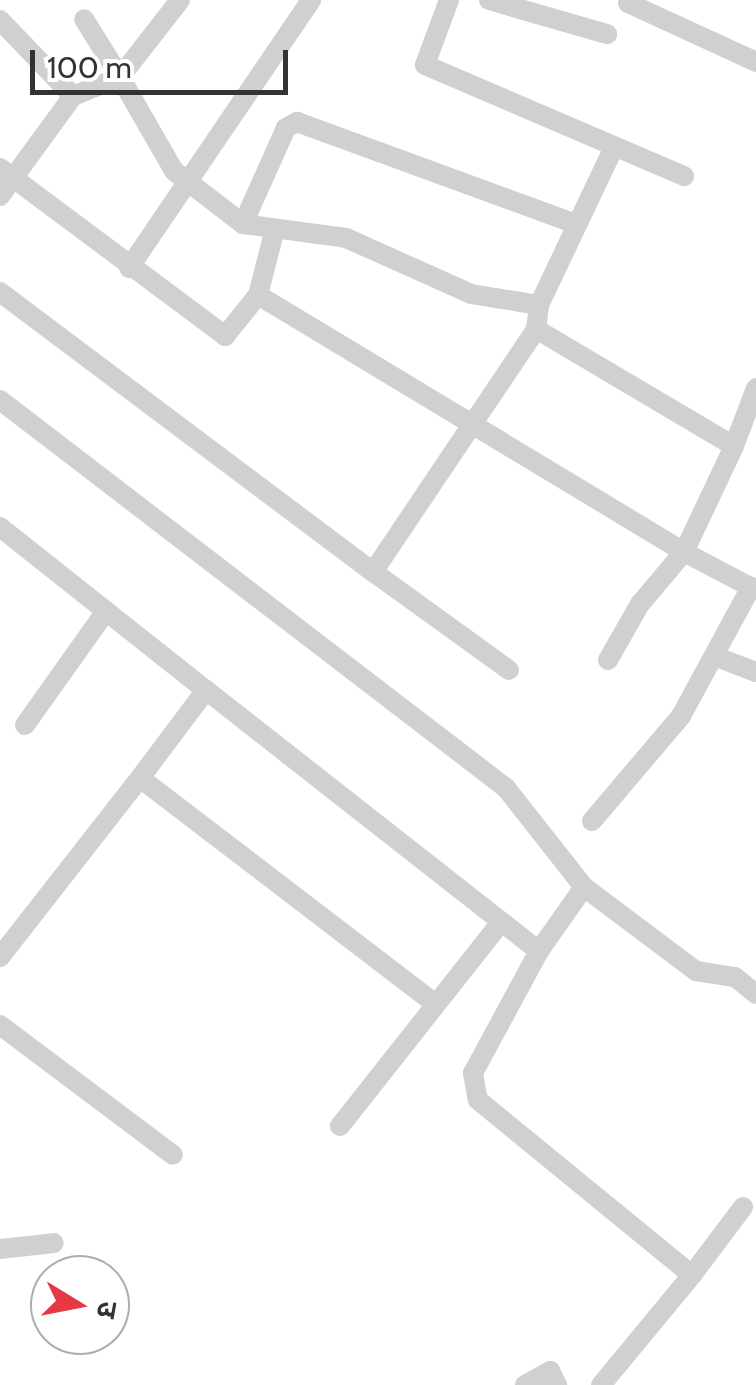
<!DOCTYPE html>
<meta charset="utf-8">
<style>
body{margin:0}
#map{position:relative;width:756px;height:1385px;overflow:hidden;background:#fff;font-family:Cabin,"Noto Sans Devanagari",sans-serif}
div>[style]{position:absolute}
.street>*{height:20px;margin:-10px;padding:0 10px;transform-origin:10px;border-radius:10px;background:#d0d0d0}
span{translate:-50% -50%;white-space:nowrap;text-align:center;line-height:1.15;-webkit-text-stroke:10px #fff;paint-order:stroke}
.north{position:absolute;left:30px;top:1255px;width:100px;height:100px;box-sizing:border-box;background:#fff;border:2px solid #adadad;border-radius:50%;rotate:100deg;font-size:28px;font-weight:700;line-height:40px;text-align:center;color:#333}
.north::after{content:'';display:block;margin:auto;width:35px;height:45px;background:#e63946;clip-path:polygon(50% 0,100% 100%,50% 72%,0 100%)}
.scale{position:absolute;left:30px;top:50px;width:258px;height:45px;box-sizing:border-box;border:5px solid #333;border-top:0;padding-left:12px;font-size:30px;line-height:35px;white-space:nowrap;color:#333;-webkit-text-stroke:8px #fff;paint-order:stroke}
</style>
<div id="map">
<div class="street">
<i style="left:180px;top:0;width:98px;rotate:127.9deg"></i>
<i style="left:120px;top:77px;width:108px;rotate:60.1deg"></i>
<i style="left:174px;top:171px;width:87px;rotate:37.5deg"></i>
<i style="left:243px;top:224px;width:104px;rotate:7.7deg"></i>
<i style="left:346px;top:238px;width:137px;rotate:24.1deg"></i>
<i style="left:471px;top:294px;width:69px;rotate:9.2deg"></i>
<i style="left:539px;top:305px;width:24px;rotate:97deg"></i>
<i style="left:536px;top:329px;width:230px;rotate:30.6deg"></i>
<i style="left:734px;top:446px;width:62px;rotate:-69.2deg"></i>
<i style="left:449px;top:0;width:69px;rotate:110.3deg"></i>
<i style="left:425px;top:65px;width:282px;rotate:23.2deg"></i>
<i style="left:489px;top:0;width:123px;rotate:16.1deg"></i>
<i style="left:628px;top:3px;width:141px;rotate:24.7deg"></i>
<i style="left:0;top:20px;width:105px;rotate:46.2deg"></i>
<i style="left:0;top:168px;width:281px;rotate:36.7deg"></i>
<i style="left:225px;top:336px;width:53px;rotate:-51.2deg"></i>
<i style="left:258px;top:295px;width:498px;rotate:31.1deg"></i>
<i style="left:684px;top:552px;width:117px;rotate:-64.7deg"></i>
<i style="left:0;top:196px;width:124px;rotate:-53.9deg"></i>
<i style="left:73px;top:96px;width:51px;rotate:-22deg"></i>
<i style="left:120px;top:77px;width:68px;rotate:-121.8deg"></i>
<i style="left:243px;top:224px;width:105px;rotate:-65.9deg"></i>
<i style="left:286px;top:128px;width:13px;rotate:-29deg"></i>
<i style="left:297px;top:122px;width:296px;rotate:20.1deg"></i>
<i style="left:129px;top:268px;width:324px;rotate:-55.8deg"></i>
<i style="left:0;top:292px;width:466px;rotate:36.9deg"></i>
<i style="left:258px;top:295px;width:68px;rotate:-75.6deg"></i>
<i style="left:539px;top:305px;width:175px;rotate:-64.6deg"></i>
<i style="left:0;top:400px;width:638px;rotate:37.48deg"></i>
<i style="left:506px;top:788px;width:126px;rotate:51.8deg"></i>
<i style="left:584px;top:887px;width:140px;rotate:36.9deg"></i>
<i style="left:696px;top:971px;width:39px;rotate:9deg"></i>
<i style="left:735px;top:977px;width:27px;rotate:39deg"></i>
<i style="left:0;top:527px;width:263px;rotate:38.4deg"></i>
<i style="left:714px;top:656px;width:45px;rotate:20.9deg"></i>
<i style="left:608px;top:660px;width:64px;rotate:-60.3deg"></i>
<i style="left:640px;top:604px;width:68px;rotate:-49.8deg"></i>
<i style="left:684px;top:552px;width:81px;rotate:27.8deg"></i>
<i style="left:509px;top:670px;width:168px;rotate:-144.2deg"></i>
<i style="left:373px;top:572px;width:293px;rotate:-56.1deg"></i>
<i style="left:25px;top:725px;width:140px;rotate:-54.6deg"></i>
<i style="left:140px;top:778px;width:110px;rotate:-53.1deg"></i>
<i style="left:206px;top:690px;width:423px;rotate:38.1deg"></i>
<i style="left:592px;top:821px;width:138px;rotate:-49.7deg"></i>
<i style="left:681px;top:716px;width:147px;rotate:-61.5deg"></i>
<i style="left:584px;top:887px;width:78px;rotate:125.1deg"></i>
<i style="left:539px;top:951px;width:139px;rotate:118.4deg"></i>
<i style="left:473px;top:1073px;width:27px;rotate:80deg"></i>
<i style="left:478px;top:1100px;width:276px;rotate:39.3deg"></i>
<i style="left:692px;top:1275px;width:85px;rotate:-53.1deg"></i>
<i style="left:0;top:957px;width:227px;rotate:-52deg"></i>
<i style="left:140px;top:778px;width:372px;rotate:37.4deg"></i>
<i style="left:0;top:1025px;width:216px;rotate:36.9deg"></i>
<i style="left:340px;top:1126px;width:260px;rotate:-51.7deg"></i>
<i style="left:0;top:1249px;width:54px;rotate:-6.3deg"></i>
<i style="left:525px;top:1385px;width:29px;rotate:-29deg"></i>
<i style="left:550px;top:1371px;width:16px;rotate:63deg"></i>
<i style="left:601px;top:1385px;width:143px;rotate:-50.4deg"></i>
</div>
<div class="north">उ</div>
<div class="scale">100 m</div>
</div>
